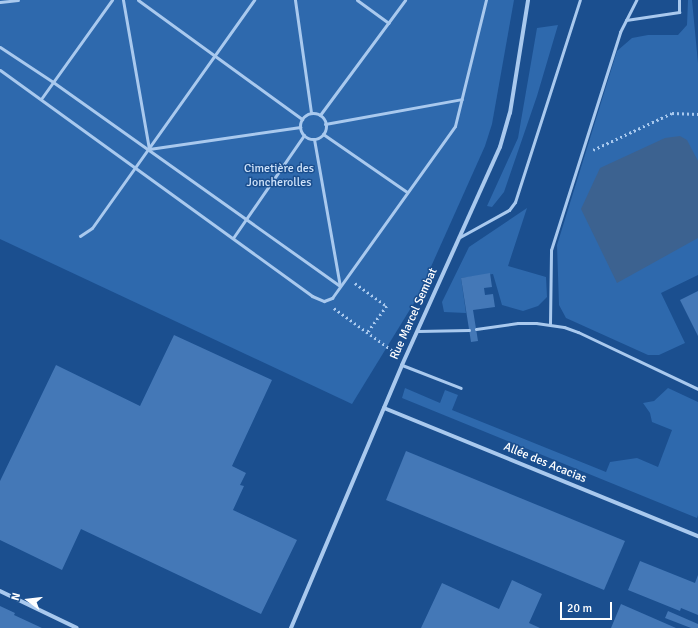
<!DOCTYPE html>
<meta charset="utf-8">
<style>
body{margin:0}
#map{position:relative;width:698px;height:628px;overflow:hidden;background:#1b4f8f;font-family:Signika,sans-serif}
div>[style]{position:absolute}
.green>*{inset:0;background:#2e69ad}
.water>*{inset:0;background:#3c6290}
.building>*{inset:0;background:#4478b7}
.path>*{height:2.5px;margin-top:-1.25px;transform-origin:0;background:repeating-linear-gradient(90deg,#a9c9ee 0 2px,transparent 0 5px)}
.lane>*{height:3px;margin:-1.5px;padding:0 1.5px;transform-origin:1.5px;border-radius:1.5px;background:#a9c9ee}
.lane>.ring{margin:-1.5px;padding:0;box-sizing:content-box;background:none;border:3px solid #a9c9ee;border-radius:50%}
.street>*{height:4px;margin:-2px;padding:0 2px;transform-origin:2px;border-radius:2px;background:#a9c9ee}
span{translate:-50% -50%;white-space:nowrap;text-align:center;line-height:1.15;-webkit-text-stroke:3px #1b4f8f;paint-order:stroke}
.park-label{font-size:12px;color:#cfe3fa}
.street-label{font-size:12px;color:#fff}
.north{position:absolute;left:8px;top:580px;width:40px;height:40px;-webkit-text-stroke:3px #1b4f8f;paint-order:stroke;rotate:285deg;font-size:11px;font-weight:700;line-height:16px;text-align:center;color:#fff}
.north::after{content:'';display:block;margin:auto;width:14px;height:18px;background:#fff;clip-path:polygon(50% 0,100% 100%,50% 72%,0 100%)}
.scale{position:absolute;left:560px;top:602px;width:52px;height:18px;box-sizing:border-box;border:2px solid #fff;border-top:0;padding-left:5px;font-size:12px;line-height:14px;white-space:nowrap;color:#fff;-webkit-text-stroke:3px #1b4f8f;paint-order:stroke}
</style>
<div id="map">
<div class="green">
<i style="clip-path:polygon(0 0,514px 0,492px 124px,485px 146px,417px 298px,352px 404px,0 239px)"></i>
<i style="clip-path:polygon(688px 0,692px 0,698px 63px,698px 275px,661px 293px,685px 343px,659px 355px,648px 355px,566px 318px,559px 305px,557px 245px,617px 51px,632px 38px,648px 35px,678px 35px,687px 25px)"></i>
<i style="clip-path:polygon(558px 25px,537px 96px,504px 192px,492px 207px,487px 206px,518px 138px,537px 28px)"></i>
<i style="clip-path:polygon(527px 208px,508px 266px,546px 277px,547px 297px,538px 306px,523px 311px,502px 305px,493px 274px,461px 278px,466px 313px,444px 312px,442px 302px,469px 247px)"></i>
<i style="clip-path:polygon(405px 388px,440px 403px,445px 390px,458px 395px,452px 410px,606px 472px,610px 462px,637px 458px,658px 467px,672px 430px,652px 422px,650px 413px,643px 403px,654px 401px,668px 388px,698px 402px,698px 515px,697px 518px,402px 398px)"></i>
</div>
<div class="water">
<i style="clip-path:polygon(680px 136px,687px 140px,698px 161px,698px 238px,617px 283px,581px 209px,600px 168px,665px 138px)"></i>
</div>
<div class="building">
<i style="clip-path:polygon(490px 273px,492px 287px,484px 288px,485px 295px,493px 294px,495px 307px,473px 310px,478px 341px,471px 342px,461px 278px)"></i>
<i style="clip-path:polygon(698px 291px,698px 336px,680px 300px)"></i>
<i style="clip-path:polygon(174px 335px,272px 380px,232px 466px,246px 473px,240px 485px,244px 486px,233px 510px,297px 540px,261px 614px,81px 529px,62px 570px,0 540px,0 481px,56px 365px,140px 406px)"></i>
<i style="clip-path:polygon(406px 451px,625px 541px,604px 590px,386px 500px)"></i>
<i style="clip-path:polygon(640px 561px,695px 583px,698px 575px,698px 615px,681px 608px,680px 611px,628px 590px)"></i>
<i style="clip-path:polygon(512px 580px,542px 594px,529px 623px,540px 628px,421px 628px,442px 583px,499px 609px)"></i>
<i style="clip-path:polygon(621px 604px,676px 628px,611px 628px)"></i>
<i style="clip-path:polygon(0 606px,15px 613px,14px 615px,42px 628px,0 628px)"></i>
<i style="clip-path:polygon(668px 611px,698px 624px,698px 628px,691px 628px,665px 618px)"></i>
</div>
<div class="path">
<i style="left:593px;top:150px;width:87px;rotate:-25.1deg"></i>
<i style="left:672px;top:113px;width:26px;rotate:2deg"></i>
<i style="left:355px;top:283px;width:39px;rotate:36deg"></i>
<i style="left:387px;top:306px;width:32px;rotate:126deg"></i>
<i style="left:334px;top:308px;width:78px;rotate:36.1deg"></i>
</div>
<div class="lane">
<i style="left:123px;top:0;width:151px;rotate:80.1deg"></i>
<i style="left:149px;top:149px;width:153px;rotate:-8.3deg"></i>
<i style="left:138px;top:0;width:203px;rotate:36deg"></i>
<i style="left:295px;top:0;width:114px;rotate:81.9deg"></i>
<i style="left:357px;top:0;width:39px;rotate:36deg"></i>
<i style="left:0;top:2px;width:18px;rotate:-6deg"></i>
<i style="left:626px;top:20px;width:54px;rotate:-8.6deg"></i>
<i style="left:679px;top:12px;width:12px;rotate:-90deg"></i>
<i style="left:0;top:47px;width:64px;rotate:33.4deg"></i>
<i style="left:53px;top:82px;width:352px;rotate:35.4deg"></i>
<i style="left:0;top:70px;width:385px;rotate:35.9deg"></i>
<i style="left:312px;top:296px;width:13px;rotate:23deg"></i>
<i style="left:324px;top:301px;width:9px;rotate:-21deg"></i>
<i style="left:332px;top:298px;width:211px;rotate:-54.4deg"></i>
<i style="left:455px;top:126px;width:130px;rotate:-76.2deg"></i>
<i style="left:41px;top:99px;width:122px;rotate:-54.4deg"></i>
<i class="ring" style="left:300px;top:113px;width:23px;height:23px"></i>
<i style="left:320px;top:115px;width:143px;rotate:-53.5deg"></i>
<i style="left:325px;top:124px;width:139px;rotate:-10.3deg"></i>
<i style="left:323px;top:134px;width:102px;rotate:34.6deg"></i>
<i style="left:314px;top:139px;width:149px;rotate:80deg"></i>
<i style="left:80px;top:236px;width:14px;rotate:-34deg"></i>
<i style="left:92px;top:228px;width:280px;rotate:-54.6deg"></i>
<i style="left:460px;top:237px;width:56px;rotate:-28.9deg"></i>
<i style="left:509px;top:210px;width:10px;rotate:-53deg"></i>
<i style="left:515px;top:202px;width:212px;rotate:-72.2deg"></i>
<i style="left:233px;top:238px;width:125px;rotate:-55.4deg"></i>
<i style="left:550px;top:324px;width:74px;rotate:-89.2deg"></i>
<i style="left:551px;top:250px;width:229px;rotate:-72.4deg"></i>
<i style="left:620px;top:32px;width:36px;rotate:-63deg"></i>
<i style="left:476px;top:329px;width:42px;rotate:-8.1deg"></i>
<i style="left:518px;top:323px;width:18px"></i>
<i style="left:536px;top:323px;width:28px;rotate:8deg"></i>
<i style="left:564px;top:327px;width:15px;rotate:20deg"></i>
<i style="left:578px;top:332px;width:133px;rotate:25.4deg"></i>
<i style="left:418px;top:331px;width:51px;rotate:-1.1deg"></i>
<i style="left:402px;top:365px;width:63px;rotate:21.3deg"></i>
</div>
<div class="street">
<i style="left:384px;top:408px;width:339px;rotate:22.2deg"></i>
<i style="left:0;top:591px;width:85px;rotate:25.7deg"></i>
<i style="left:291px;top:628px;width:285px;rotate:-67.1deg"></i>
<i style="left:402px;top:365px;width:239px;rotate:-65.8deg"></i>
<i style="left:500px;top:147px;width:35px;rotate:-74deg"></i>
<i style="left:510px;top:113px;width:114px;rotate:-80.9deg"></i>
</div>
<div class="park-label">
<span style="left:279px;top:176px">Cimetière des<br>Joncherolles</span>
</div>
<div class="street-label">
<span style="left:414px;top:314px;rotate:-66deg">Rue Marcel Sembat</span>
<span style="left:545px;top:463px;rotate:22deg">Allée des Acacias</span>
</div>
<div class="north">N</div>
<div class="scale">20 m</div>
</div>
